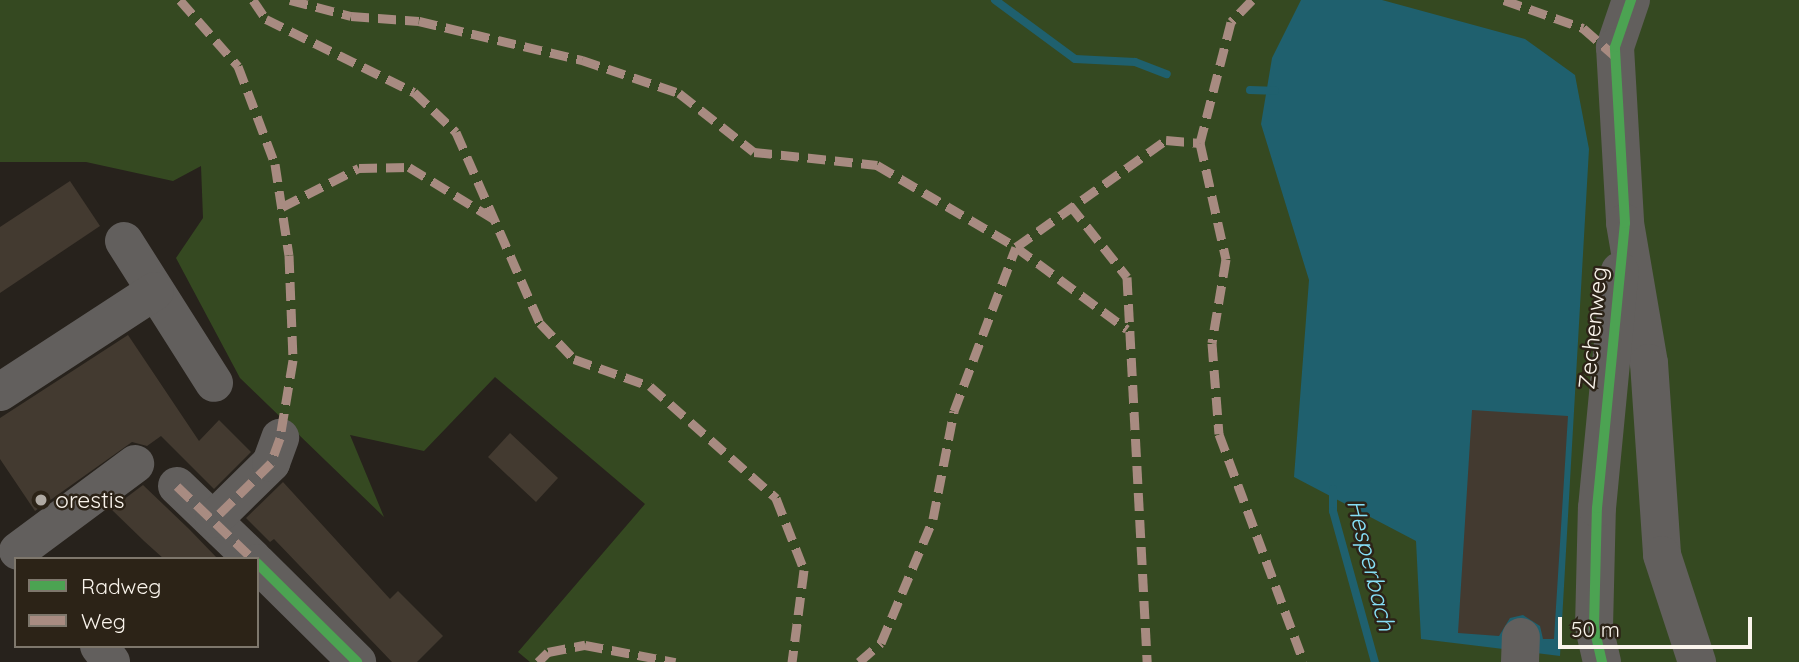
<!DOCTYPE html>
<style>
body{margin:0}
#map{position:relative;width:1799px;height:662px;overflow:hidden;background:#27221c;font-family:Quicksand,sans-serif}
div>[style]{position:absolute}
.green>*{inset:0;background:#354921}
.water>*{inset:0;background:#1f606e}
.stream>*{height:8px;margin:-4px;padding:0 4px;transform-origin:4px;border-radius:4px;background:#1f606e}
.building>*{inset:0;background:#433a30}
.minor>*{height:38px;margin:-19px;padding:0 19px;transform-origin:19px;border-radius:19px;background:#625f5d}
.quiet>*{height:9px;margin-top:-4.5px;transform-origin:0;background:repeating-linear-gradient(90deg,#a88b81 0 18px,transparent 0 27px)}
.cycleway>*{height:10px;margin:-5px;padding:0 5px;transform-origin:5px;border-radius:5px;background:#4ca352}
.dots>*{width:19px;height:19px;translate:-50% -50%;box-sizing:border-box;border:4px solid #2c2317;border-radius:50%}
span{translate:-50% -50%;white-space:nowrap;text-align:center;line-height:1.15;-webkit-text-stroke:5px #2c2317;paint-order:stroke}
.street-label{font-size:23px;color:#faf4ec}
.poi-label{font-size:23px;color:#faf4ec}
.left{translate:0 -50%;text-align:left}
.water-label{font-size:24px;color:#86dff6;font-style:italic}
.legend{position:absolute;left:14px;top:557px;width:245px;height:91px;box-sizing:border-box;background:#2c2317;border:2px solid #7e776c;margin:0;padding:9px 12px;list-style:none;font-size:21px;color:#faf4ec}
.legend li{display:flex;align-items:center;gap:14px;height:35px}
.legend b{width:35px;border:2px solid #7e776c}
.scale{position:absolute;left:1558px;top:617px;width:194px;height:32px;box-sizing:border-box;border:4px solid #faf4ec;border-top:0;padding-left:9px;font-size:21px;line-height:24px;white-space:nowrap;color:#faf4ec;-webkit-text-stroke:5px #2c2317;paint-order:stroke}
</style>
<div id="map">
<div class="green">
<i style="clip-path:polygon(0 0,1799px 0,1799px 662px,530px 662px,518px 652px,645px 504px,495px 377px,424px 451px,350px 435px,384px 517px,240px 378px,176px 258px,203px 218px,201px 166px,173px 181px,86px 162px,0 162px)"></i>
</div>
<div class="water">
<i style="clip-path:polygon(1301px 0,1382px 0,1525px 39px,1575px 75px,1589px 149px,1560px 656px,1421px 639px,1416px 541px,1294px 477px,1309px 280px,1261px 124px,1272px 58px)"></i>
</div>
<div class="stream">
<i style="left:995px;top:0;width:99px;rotate:36.4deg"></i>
<i style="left:1075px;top:59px;width:60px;rotate:2.9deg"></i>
<i style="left:1135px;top:62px;width:34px;rotate:21deg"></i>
<i style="left:1250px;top:90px;width:25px;rotate:2deg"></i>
<i style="left:1333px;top:489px;width:22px;rotate:90deg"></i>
<i style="left:1333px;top:511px;width:157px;rotate:74.5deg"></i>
</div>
<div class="building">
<i style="clip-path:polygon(70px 181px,100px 226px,0 293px,0 227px)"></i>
<i style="clip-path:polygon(128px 335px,199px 441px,219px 420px,251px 452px,214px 489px,161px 436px,147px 446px,132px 442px,35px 511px,0 459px,0 418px)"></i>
<i style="clip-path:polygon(1472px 410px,1568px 416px,1554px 639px,1543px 639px,1540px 626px,1523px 615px,1510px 618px,1499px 636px,1458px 633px)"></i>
<i style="clip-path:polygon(510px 433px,558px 478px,536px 502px,488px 457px)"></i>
<i style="clip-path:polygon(283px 482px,390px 599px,398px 591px,443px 636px,417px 662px,392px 662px,274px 539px,270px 542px,246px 518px)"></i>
<i style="clip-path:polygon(143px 485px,189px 529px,218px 559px,164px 559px,144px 541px,111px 509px)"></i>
</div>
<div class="minor">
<i style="left:1631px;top:0;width:50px;rotate:108.8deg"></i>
<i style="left:1615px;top:47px;width:176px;rotate:86.7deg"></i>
<i style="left:1625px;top:223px;width:142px;rotate:80.3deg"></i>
<i style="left:1649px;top:363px;width:192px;rotate:86.1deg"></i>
<i style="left:1662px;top:555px;width:113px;rotate:71.9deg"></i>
<i style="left:124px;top:241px;width:168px;rotate:57.6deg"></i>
<i style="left:0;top:392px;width:185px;rotate:-33.1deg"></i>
<i style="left:177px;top:486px;width:105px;rotate:43.8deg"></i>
<i style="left:214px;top:519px;width:80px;rotate:-44.5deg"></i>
<i style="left:271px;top:463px;width:27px;rotate:-70deg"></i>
<i style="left:18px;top:551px;width:146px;rotate:-36.6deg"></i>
<i style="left:257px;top:563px;width:141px;rotate:44.7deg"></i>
<i style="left:99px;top:646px;width:20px;rotate:53deg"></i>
<i style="left:1520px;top:662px;width:25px;rotate:-88deg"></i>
<i style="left:1602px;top:662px;width:36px;rotate:-103deg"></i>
<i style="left:1594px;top:627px;width:119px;rotate:-88.6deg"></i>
<i style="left:1597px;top:508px;width:238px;rotate:-84.5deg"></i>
</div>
<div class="quiet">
<i style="left:180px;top:0;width:88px;rotate:48.7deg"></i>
<i style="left:238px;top:66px;width:105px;rotate:69.3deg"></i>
<i style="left:275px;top:164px;width:92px;rotate:81.3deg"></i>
<i style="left:289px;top:255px;width:105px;rotate:87.8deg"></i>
<i style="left:293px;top:360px;width:79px;rotate:99.5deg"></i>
<i style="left:280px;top:438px;width:27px;rotate:110deg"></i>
<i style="left:271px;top:463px;width:80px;rotate:135.5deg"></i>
<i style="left:253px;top:0;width:23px;rotate:56deg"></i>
<i style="left:266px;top:19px;width:165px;rotate:26.3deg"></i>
<i style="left:414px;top:92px;width:58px;rotate:43.6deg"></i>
<i style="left:456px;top:132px;width:209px;rotate:66.3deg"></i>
<i style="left:540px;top:323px;width:50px;rotate:46.6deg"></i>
<i style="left:574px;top:359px;width:81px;rotate:19.6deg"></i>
<i style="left:650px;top:386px;width:169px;rotate:41.6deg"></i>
<i style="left:776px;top:498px;width:77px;rotate:68.7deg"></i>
<i style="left:804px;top:570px;width:93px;rotate:97.4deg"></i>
<i style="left:290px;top:0;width:63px;rotate:14.7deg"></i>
<i style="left:351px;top:16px;width:68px;rotate:4.2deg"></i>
<i style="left:419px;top:21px;width:168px;rotate:13.5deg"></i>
<i style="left:582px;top:60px;width:102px;rotate:18.8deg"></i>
<i style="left:679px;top:93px;width:95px;rotate:38.2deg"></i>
<i style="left:754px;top:152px;width:124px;rotate:6deg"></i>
<i style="left:877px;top:165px;width:161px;rotate:30.5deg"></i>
<i style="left:1016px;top:247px;width:138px;rotate:36.5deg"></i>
<i style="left:1252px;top:0;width:30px;rotate:134deg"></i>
<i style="left:1231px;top:22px;width:125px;rotate:104.4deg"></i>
<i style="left:1200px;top:143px;width:119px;rotate:77.4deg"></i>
<i style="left:1226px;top:259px;width:85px;rotate:99.5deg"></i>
<i style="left:1212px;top:343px;width:91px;rotate:85.6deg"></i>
<i style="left:1219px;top:434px;width:243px;rotate:69.6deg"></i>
<i style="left:1504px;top:0;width:84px;rotate:19.5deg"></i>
<i style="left:1583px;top:28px;width:43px;rotate:41.2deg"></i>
<i style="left:1070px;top:205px;width:92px;rotate:51.6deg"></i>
<i style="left:1127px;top:277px;width:386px;rotate:87deg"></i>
<i style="left:282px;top:207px;width:86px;rotate:-26.9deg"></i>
<i style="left:359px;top:168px;width:50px;rotate:-1.1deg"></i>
<i style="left:409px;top:167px;width:100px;rotate:31.5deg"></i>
<i style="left:177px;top:486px;width:105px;rotate:43.8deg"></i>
<i style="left:538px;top:662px;width:14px;rotate:-45deg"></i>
<i style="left:548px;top:652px;width:38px;rotate:-11deg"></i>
<i style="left:585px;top:645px;width:92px;rotate:10.7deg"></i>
<i style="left:859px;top:662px;width:29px;rotate:-41deg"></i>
<i style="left:881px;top:643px;width:134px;rotate:-67.2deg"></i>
<i style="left:933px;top:519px;width:110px;rotate:-79deg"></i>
<i style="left:954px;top:411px;width:175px;rotate:-69.3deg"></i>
<i style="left:1016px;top:247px;width:184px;rotate:-35.5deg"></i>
<i style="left:1166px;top:140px;width:34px;rotate:5deg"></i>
</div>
<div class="cycleway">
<i style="left:257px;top:563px;width:141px;rotate:44.7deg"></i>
<i style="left:1602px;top:662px;width:36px;rotate:-103deg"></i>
<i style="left:1594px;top:627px;width:119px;rotate:-88.6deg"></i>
<i style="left:1597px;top:508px;width:286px;rotate:-84.4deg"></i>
<i style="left:1625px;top:223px;width:176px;rotate:-93.3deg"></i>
<i style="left:1615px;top:47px;width:50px;rotate:-71.2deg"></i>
</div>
<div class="dots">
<i style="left:41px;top:500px;background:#b0aaa3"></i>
</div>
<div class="street-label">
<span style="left:1593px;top:328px;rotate:-84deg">Zechenweg</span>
</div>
<div class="poi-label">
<span class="left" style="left:55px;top:500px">orestis</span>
</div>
<div class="water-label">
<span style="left:1371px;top:565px;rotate:76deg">Hesperbach</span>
</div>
<ul class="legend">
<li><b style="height:9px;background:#4ca352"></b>Radweg</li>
<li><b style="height:9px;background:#a88b81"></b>Weg</li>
</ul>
<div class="scale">50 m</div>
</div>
